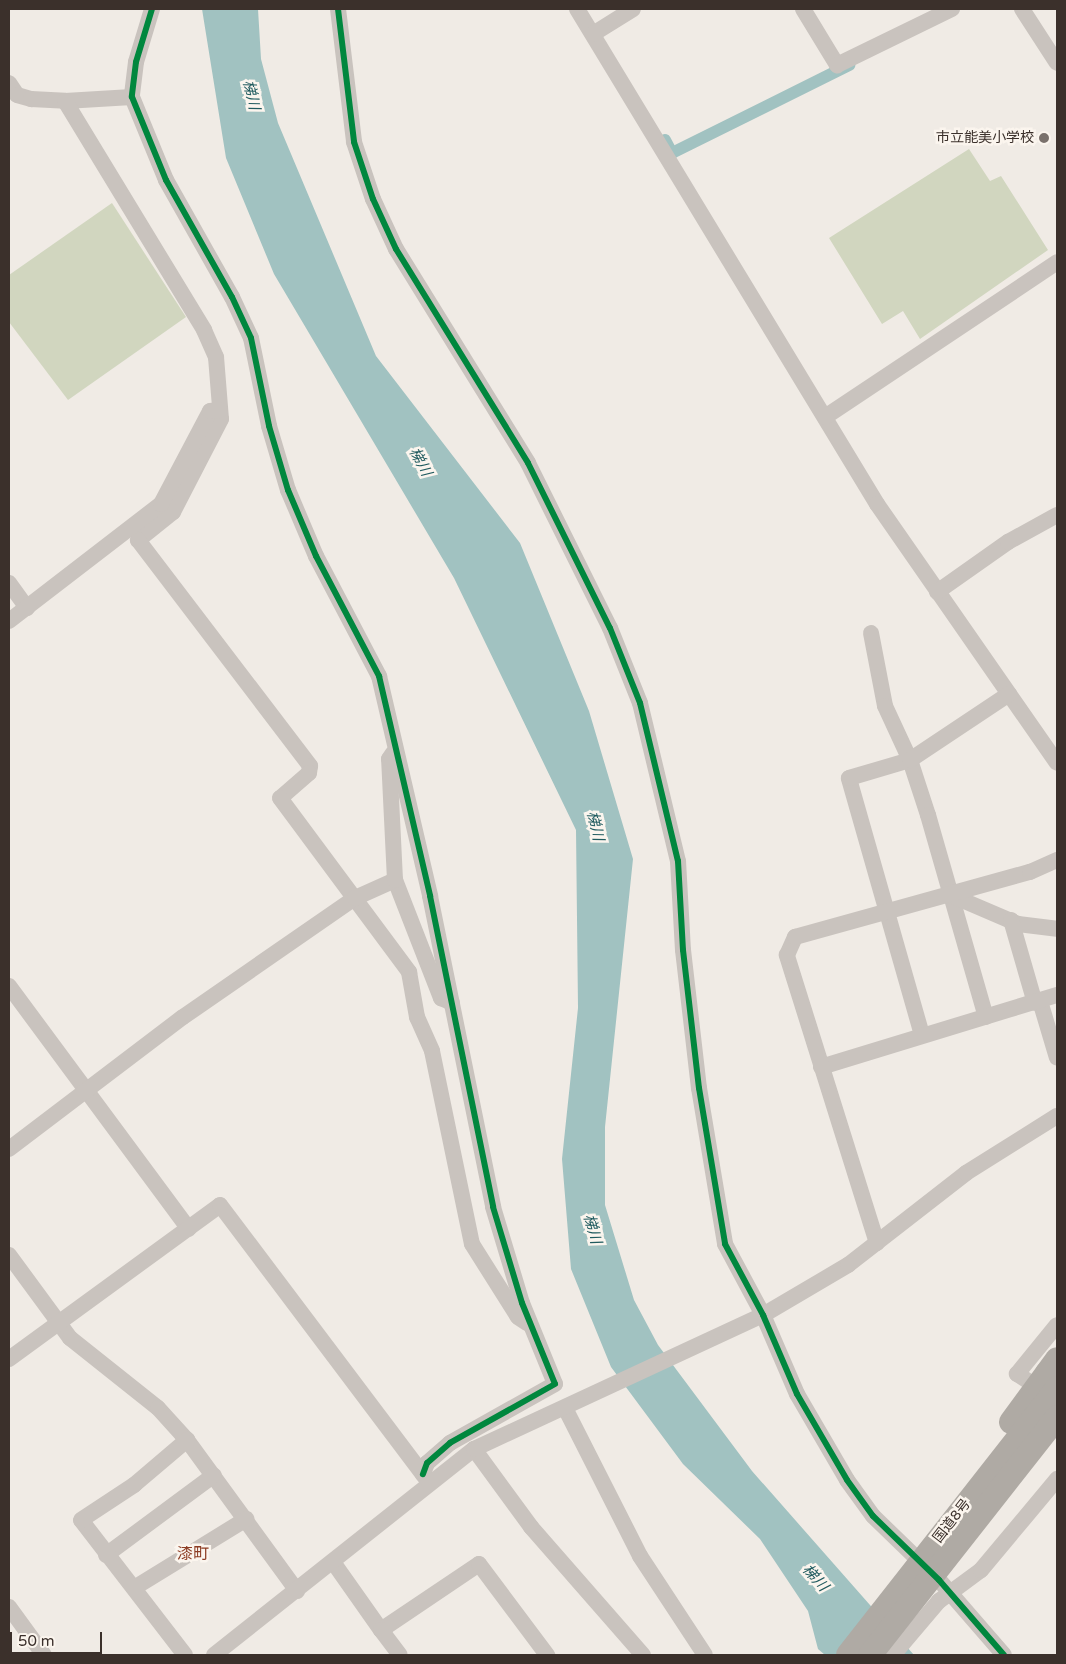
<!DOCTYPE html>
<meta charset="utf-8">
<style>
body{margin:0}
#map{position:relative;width:1066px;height:1664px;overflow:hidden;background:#f0ebe5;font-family:"Varela Round","Noto Sans JP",sans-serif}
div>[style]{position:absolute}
.green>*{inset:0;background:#d1d6bf}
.water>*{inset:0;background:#a1c2c1}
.canal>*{height:12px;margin:-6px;padding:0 6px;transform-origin:6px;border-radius:6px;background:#a1c2c1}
.minor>*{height:16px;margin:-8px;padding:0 8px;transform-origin:8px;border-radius:8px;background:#c9c3be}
.highway>*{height:24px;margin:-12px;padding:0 12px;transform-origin:12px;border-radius:12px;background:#afaaa4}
.minor-bridge>*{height:16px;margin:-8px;padding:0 8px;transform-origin:8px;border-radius:8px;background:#c9c3be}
.highway-bridge>*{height:24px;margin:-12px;padding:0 12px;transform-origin:12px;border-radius:12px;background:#afaaa4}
.cycleway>*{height:6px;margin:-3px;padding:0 3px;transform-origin:3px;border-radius:3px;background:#00873e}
.dots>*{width:14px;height:14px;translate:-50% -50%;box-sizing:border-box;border:2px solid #fbf5ee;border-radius:50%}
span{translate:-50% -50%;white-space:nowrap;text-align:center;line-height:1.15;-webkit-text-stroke:5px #fbf5ee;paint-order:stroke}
.poi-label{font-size:14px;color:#3b302b}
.right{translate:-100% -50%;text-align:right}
.street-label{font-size:14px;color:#3b302b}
.water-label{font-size:15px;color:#1f5a5e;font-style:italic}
.quarter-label{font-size:16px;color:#8c3b22}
.frame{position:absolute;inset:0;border:10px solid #3b302b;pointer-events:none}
.scale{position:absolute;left:10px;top:1632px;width:92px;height:22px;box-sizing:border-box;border:2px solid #3b302b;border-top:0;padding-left:6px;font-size:15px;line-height:18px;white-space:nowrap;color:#3b302b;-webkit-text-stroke:4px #fbf5ee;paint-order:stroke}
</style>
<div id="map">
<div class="green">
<i style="clip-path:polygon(969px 149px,990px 181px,1001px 176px,1048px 250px,920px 339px,903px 311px,882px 324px,829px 238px)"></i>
<i style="clip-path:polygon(112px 203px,186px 317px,68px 400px,9px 322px,9px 275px)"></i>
</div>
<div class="water">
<i style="clip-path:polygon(202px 9px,258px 9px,261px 59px,278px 123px,376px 356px,520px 543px,589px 711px,633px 859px,605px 1127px,605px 1205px,634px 1300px,658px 1345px,752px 1471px,914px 1655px,825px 1655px,818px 1649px,808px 1611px,760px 1539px,683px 1464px,611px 1367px,571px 1269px,562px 1159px,578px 1008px,576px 830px,454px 578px,274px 274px,226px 158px)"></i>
</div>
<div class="canal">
<i style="left:665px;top:140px;width:15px;rotate:62deg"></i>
<i style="left:672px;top:153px;width:198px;rotate:-26.4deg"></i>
</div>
<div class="minor">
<i style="left:152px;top:9px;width:55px;rotate:106.8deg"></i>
<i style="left:136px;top:62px;width:35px;rotate:97deg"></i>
<i style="left:132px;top:97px;width:90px;rotate:67.7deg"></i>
<i style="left:166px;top:180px;width:134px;rotate:60.6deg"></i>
<i style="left:232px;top:297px;width:45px;rotate:65.1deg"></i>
<i style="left:251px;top:338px;width:90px;rotate:78.4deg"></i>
<i style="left:269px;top:426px;width:67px;rotate:73.5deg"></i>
<i style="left:288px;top:490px;width:72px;rotate:67deg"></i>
<i style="left:316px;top:556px;width:136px;rotate:62.3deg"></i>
<i style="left:379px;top:676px;width:226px;rotate:76.9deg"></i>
<i style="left:430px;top:896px;width:317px;rotate:78.5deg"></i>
<i style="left:493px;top:1207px;width:100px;rotate:73.2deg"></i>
<i style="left:522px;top:1303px;width:87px;rotate:67.8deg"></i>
<i style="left:555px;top:1384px;width:120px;rotate:150.7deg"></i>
<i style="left:450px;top:1443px;width:30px;rotate:139deg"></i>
<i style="left:427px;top:1463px;width:12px;rotate:110deg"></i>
<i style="left:338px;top:9px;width:134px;rotate:83.1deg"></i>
<i style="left:354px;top:142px;width:60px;rotate:71.6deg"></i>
<i style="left:373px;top:199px;width:55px;rotate:65.3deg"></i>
<i style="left:396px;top:249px;width:251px;rotate:58.3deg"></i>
<i style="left:528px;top:463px;width:184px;rotate:63.6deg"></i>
<i style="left:610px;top:628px;width:81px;rotate:68.2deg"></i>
<i style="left:640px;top:703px;width:163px;rotate:76.5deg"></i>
<i style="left:678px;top:861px;width:89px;rotate:86.8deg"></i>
<i style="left:683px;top:950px;width:139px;rotate:83.4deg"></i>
<i style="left:699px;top:1088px;width:158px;rotate:80.5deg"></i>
<i style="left:725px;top:1244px;width:81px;rotate:61.8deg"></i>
<i style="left:763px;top:1315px;width:86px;rotate:66.7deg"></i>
<i style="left:797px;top:1394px;width:99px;rotate:59.8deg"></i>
<i style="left:847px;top:1480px;width:44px;rotate:54.2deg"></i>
<i style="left:873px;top:1516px;width:92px;rotate:44.1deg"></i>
<i style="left:939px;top:1580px;width:99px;rotate:49.1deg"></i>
<i style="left:577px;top:9px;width:579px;rotate:58.78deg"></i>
<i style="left:877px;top:504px;width:315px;rotate:55.2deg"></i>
<i style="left:803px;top:9px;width:66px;rotate:58.7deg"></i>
<i style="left:837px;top:65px;width:128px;rotate:-26deg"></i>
<i style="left:1022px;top:9px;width:64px;rotate:57.1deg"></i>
<i style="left:593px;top:34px;width:47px;rotate:-32deg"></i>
<i style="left:9px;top:83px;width:14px;rotate:56deg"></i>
<i style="left:17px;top:95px;width:15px;rotate:16deg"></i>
<i style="left:31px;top:99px;width:34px;rotate:3deg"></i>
<i style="left:65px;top:101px;width:67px;rotate:-3.4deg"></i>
<i style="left:65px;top:101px;width:268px;rotate:58.7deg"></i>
<i style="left:204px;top:330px;width:30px;rotate:66deg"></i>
<i style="left:216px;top:357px;width:62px;rotate:85.4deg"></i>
<i style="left:221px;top:419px;width:105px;rotate:117.3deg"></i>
<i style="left:173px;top:512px;width:45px;rotate:141.3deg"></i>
<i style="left:138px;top:540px;width:284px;rotate:52.7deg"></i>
<i style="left:310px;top:766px;width:7px;rotate:98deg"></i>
<i style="left:309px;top:773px;width:38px;rotate:139deg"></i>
<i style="left:280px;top:798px;width:217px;rotate:53.4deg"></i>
<i style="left:409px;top:972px;width:46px;rotate:79.9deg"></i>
<i style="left:417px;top:1017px;width:37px;rotate:66deg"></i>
<i style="left:432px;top:1051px;width:197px;rotate:78.3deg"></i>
<i style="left:472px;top:1244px;width:86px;rotate:57.8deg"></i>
<i style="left:518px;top:1317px;width:11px;rotate:34deg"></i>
<i style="left:825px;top:417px;width:279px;rotate:-33.7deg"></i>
<i style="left:9px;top:583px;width:31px;rotate:54deg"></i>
<i style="left:937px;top:592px;width:87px;rotate:-35.2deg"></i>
<i style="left:1008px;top:542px;width:56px;rotate:-28.9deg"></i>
<i style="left:9px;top:621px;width:192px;rotate:-37.6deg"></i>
<i style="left:161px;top:504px;width:105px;rotate:-62.2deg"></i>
<i style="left:210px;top:411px;width:10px;rotate:-6deg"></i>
<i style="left:871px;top:633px;width:74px;rotate:79.1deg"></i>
<i style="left:885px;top:706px;width:60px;rotate:65.2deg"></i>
<i style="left:910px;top:760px;width:58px;rotate:71.9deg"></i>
<i style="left:928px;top:815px;width:210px;rotate:74deg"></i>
<i style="left:395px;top:880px;width:127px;rotate:68.7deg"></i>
<i style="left:441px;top:998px;width:12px;rotate:24deg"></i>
<i style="left:948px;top:894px;width:76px;rotate:23.2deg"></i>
<i style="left:1018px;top:924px;width:39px;rotate:7deg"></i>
<i style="left:1011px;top:920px;width:86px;rotate:73.9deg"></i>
<i style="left:9px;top:986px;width:302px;rotate:53.5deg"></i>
<i style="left:1040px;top:1001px;width:59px;rotate:73.4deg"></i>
<i style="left:922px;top:1035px;width:267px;rotate:-105.9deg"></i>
<i style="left:849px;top:778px;width:64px;rotate:-16.4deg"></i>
<i style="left:910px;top:760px;width:119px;rotate:-33.7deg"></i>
<i style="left:821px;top:1067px;width:247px;rotate:-17deg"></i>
<i style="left:9px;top:1149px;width:218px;rotate:-37.2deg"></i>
<i style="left:183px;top:1017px;width:209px;rotate:-34.7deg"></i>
<i style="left:355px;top:898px;width:44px;rotate:-24.2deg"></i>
<i style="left:395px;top:880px;width:121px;rotate:-92.8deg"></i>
<i style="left:389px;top:759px;width:7px;rotate:-56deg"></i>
<i style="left:877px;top:1243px;width:302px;rotate:-107.4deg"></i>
<i style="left:787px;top:955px;width:20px;rotate:-66deg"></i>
<i style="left:795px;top:937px;width:244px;rotate:-15.5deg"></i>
<i style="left:1030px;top:872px;width:30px;rotate:-24deg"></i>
<i style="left:9px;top:1255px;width:103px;rotate:53.7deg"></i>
<i style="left:70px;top:1338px;width:112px;rotate:38.5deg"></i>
<i style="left:158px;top:1408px;width:43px;rotate:47.8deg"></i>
<i style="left:187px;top:1440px;width:187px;rotate:53.9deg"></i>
<i style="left:9px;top:1359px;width:261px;rotate:-36.1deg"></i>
<i style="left:220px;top:1205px;width:346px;rotate:53deg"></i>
<i style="left:1031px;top:1383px;width:17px;rotate:-147deg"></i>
<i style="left:1017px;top:1374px;width:63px;rotate:-50.8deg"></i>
<i style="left:565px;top:1408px;width:166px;rotate:63.1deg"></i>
<i style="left:640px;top:1556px;width:118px;rotate:56.7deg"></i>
<i style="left:474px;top:1449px;width:97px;rotate:53.8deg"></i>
<i style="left:531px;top:1527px;width:170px;rotate:48.8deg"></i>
<i style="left:106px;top:1555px;width:134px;rotate:-36.5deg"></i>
<i style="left:333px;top:1562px;width:83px;rotate:54.8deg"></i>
<i style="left:381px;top:1630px;width:118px;rotate:-34deg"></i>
<i style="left:479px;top:1564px;width:114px;rotate:53.2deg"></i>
<i style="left:134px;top:1588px;width:132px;rotate:-31.6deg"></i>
<i style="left:9px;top:1607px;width:59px;rotate:53.9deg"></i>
<i style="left:381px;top:1630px;width:31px;rotate:53deg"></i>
<i style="left:185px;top:1655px;width:170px;rotate:-127.6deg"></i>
<i style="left:81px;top:1520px;width:64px;rotate:-33.4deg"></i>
<i style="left:134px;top:1485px;width:70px;rotate:-40.3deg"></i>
<i style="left:214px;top:1655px;width:332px;rotate:-38.4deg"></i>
<i style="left:474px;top:1449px;width:319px;rotate:-24.9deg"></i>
<i style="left:763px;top:1315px;width:99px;rotate:-30.5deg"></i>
<i style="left:848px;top:1265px;width:150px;rotate:-37.9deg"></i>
<i style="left:966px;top:1173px;width:107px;rotate:-32.1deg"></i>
</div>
<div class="highway">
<i style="left:1047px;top:1373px;width:17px;rotate:-54deg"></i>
</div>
<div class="minor-bridge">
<i style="left:893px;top:1655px;width:71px;rotate:-49.6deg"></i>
<i style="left:939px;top:1601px;width:52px;rotate:-36.4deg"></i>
<i style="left:981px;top:1570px;width:119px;rotate:-50.1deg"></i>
</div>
<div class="highway-bridge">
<i style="left:1011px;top:1422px;width:61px;rotate:-53.7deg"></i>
<i style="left:848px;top:1655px;width:339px;rotate:-51.9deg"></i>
<i style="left:870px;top:1655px;width:303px;rotate:-51.8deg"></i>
</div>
<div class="cycleway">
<i style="left:152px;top:9px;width:55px;rotate:106.8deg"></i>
<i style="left:136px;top:62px;width:35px;rotate:97deg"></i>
<i style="left:132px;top:97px;width:90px;rotate:67.7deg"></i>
<i style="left:166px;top:180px;width:134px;rotate:60.6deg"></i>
<i style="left:232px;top:297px;width:45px;rotate:65.1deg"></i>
<i style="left:251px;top:338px;width:90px;rotate:78.4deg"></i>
<i style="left:269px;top:426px;width:67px;rotate:73.5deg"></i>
<i style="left:288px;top:490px;width:72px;rotate:67deg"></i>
<i style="left:316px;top:556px;width:136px;rotate:62.3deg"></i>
<i style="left:379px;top:676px;width:226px;rotate:76.9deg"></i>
<i style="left:430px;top:896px;width:317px;rotate:78.5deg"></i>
<i style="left:493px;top:1207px;width:100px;rotate:73.2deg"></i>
<i style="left:522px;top:1303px;width:87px;rotate:67.8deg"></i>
<i style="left:555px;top:1384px;width:120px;rotate:150.7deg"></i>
<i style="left:450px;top:1443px;width:30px;rotate:139deg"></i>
<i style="left:427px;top:1463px;width:12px;rotate:110deg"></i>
<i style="left:338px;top:9px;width:134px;rotate:83.1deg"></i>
<i style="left:354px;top:142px;width:60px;rotate:71.6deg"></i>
<i style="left:373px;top:199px;width:55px;rotate:65.3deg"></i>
<i style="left:396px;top:249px;width:251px;rotate:58.3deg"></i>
<i style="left:528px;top:463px;width:184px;rotate:63.6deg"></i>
<i style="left:610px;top:628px;width:81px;rotate:68.2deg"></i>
<i style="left:640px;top:703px;width:163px;rotate:76.5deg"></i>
<i style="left:678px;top:861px;width:89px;rotate:86.8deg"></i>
<i style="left:683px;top:950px;width:139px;rotate:83.4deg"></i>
<i style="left:699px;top:1088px;width:158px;rotate:80.5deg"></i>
<i style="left:725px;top:1244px;width:81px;rotate:61.8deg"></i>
<i style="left:763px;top:1315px;width:86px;rotate:66.7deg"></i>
<i style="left:797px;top:1394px;width:99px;rotate:59.8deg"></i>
<i style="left:847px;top:1480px;width:44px;rotate:54.2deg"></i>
<i style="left:873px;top:1516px;width:92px;rotate:44.1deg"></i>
<i style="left:939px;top:1580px;width:99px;rotate:49.1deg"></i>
</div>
<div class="dots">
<i style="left:1044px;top:138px;background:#7a716c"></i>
</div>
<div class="poi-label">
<span class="right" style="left:1034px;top:138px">市立能美小学校</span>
</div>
<div class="street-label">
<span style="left:952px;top:1521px;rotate:-52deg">国道8号</span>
</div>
<div class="water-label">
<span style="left:251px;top:95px;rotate:77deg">梯川</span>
<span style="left:420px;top:462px;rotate:62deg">梯川</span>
<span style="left:595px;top:826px;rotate:77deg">梯川</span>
<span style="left:592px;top:1229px;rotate:74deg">梯川</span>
<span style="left:815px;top:1578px;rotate:48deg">梯川</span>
</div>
<div class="quarter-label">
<span style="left:193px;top:1554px">漆町</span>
</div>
<div class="frame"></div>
<div class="scale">50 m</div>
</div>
